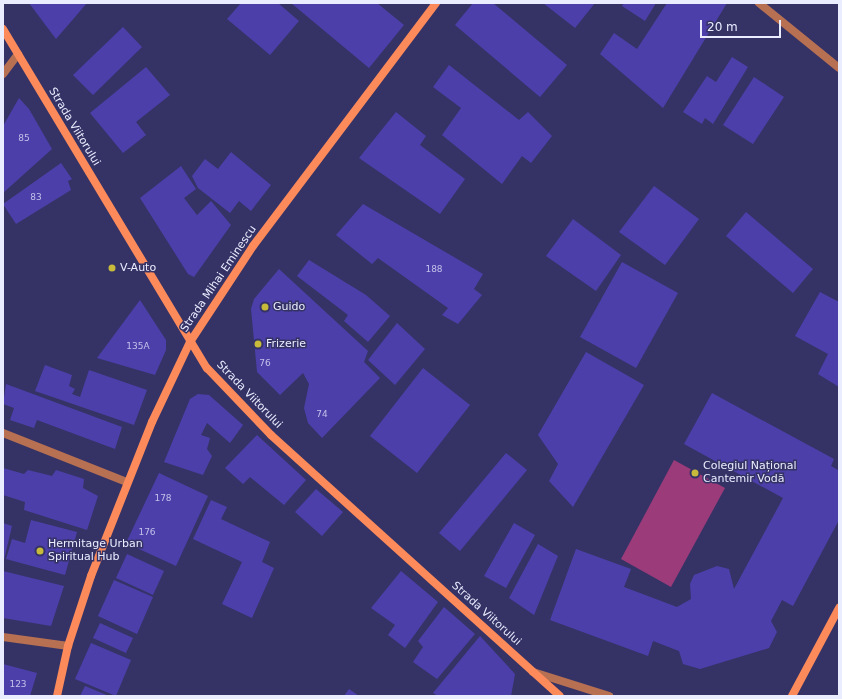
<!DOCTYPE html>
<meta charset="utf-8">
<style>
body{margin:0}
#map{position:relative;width:842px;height:699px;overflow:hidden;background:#353366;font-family:"DejaVu Sans",sans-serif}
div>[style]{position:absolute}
.green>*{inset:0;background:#9b3b7a}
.building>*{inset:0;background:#4c3faa}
.street>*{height:8px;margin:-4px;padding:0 4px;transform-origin:4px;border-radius:4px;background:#b77052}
.secondary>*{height:8px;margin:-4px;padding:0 4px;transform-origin:4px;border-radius:4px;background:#fd8a5a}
.dots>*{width:11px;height:11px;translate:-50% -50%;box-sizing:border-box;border:2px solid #353366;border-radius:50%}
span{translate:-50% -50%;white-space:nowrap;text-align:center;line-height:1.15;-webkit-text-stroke:3px #353366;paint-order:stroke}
.number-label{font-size:9px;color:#c2c1ea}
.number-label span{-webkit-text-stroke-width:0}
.street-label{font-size:11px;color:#eaecff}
.poi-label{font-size:11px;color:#eaecff}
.left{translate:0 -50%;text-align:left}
.frame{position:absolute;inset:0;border:4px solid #eaecff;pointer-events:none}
.scale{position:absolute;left:700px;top:20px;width:81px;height:18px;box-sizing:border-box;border:2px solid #eaecff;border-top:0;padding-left:5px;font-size:12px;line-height:14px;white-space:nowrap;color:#eaecff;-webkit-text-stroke:3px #353366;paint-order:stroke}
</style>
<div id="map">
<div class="green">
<i style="clip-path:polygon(674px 460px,725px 488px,671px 587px,621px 559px)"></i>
</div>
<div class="building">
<i style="clip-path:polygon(29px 3px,87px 3px,56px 39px)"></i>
<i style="clip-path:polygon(241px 3px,278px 3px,299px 21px,270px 55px,227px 19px)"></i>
<i style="clip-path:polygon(291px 3px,377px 3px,404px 25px,369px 68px)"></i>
<i style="clip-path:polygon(473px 3px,493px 3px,567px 65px,540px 97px,455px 25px)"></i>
<i style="clip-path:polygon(543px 3px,595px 3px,575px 28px)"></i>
<i style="clip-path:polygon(624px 3px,656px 3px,645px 21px,622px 6px)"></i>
<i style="clip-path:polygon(667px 3px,727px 3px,663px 108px,600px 54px,614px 33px,637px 49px)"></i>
<i style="clip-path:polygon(123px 27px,142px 47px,93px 95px,73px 75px)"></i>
<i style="clip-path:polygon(732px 57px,748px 67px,713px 124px,705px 118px,702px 124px,683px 112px,707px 76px,716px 82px)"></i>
<i style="clip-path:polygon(449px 65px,519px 120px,528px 112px,552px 136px,531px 163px,522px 156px,502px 184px,442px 135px,461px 108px,433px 87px)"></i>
<i style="clip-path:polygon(146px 67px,170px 95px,136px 122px,146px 135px,123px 153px,90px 113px)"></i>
<i style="clip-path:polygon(754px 77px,784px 97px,753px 144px,723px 125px)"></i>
<i style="clip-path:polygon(19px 98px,29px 109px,52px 149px,3px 193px,3px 126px)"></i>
<i style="clip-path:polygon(396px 112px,426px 136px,420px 145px,465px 179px,440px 214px,359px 158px)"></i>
<i style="clip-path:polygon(231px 152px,271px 185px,251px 211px,239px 201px,230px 213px,198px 188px,192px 176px,205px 159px,218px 169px)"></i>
<i style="clip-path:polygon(61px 163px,72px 179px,68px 181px,71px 190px,16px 224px,3px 204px)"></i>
<i style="clip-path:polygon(181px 166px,196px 189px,184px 198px,197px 215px,211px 201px,231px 225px,194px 277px,188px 274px,140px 198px)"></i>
<i style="clip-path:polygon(654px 186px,699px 219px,665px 265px,619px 232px)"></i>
<i style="clip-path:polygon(363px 204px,483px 274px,474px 289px,482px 295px,458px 324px,442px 315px,448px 308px,378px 258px,372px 264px,336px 235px)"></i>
<i style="clip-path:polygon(746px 212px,813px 269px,793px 293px,726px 236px)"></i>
<i style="clip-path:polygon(573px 219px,621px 255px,596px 291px,546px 256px)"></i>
<i style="clip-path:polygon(309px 260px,366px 295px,390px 316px,368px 342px,344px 321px,348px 315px,297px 276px)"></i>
<i style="clip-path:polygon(622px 262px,678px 293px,636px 368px,580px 337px)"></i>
<i style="clip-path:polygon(279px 269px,368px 351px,364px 362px,380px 378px,322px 438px,308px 423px,304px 408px,309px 384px,303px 373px,280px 395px,257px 372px,251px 309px,254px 299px)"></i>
<i style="clip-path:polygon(820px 292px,839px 302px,839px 387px,818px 374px,828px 354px,795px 336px)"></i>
<i style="clip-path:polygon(140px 300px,166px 340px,166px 350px,155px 375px,97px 358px)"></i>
<i style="clip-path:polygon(397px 323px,425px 349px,395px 385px,368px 360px)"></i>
<i style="clip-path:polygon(586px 352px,644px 385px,573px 507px,549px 481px,558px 464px,538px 435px)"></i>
<i style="clip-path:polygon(45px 365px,72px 375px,69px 386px,75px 389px,72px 394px,80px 397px,89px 370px,147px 390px,134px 425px,35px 391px)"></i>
<i style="clip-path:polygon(423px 368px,470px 405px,417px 473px,370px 436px)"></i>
<i style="clip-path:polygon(6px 384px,122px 427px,115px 449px,37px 420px,34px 428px,10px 420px,14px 408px,3px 404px)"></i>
<i style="clip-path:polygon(712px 393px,834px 459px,831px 466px,838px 470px,839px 520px,793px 606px,782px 600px,771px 621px,777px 632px,769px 648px,700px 669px,683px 664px,679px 651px,653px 641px,648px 656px,550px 620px,576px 549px,631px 569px,624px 587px,677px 607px,691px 599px,690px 584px,694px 575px,717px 566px,729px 569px,734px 589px,783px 498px,684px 444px)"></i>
<i style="clip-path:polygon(198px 394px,209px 395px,243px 425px,230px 443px,207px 423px,201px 435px,210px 438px,207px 449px,212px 456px,203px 475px,164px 462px,190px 399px)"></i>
<i style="clip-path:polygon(257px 435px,306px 480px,284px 505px,250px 477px,243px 484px,225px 468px)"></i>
<i style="clip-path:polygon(506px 453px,527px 470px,460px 551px,439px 533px)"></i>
<i style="clip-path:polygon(3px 468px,24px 474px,28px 470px,52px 476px,56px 470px,84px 479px,83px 488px,98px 496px,87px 530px,24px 510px,25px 502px,3px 495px)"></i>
<i style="clip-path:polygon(159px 473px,208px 496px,176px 566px,126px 543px)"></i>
<i style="clip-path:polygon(316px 489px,343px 512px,322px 536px,295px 512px)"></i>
<i style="clip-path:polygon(211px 500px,227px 507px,221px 519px,270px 542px,262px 562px,274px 568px,252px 618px,222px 604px,242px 562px,193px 539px)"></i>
<i style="clip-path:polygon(31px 520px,77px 532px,65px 575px,6px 559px,12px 539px,25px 543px)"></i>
<i style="clip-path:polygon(3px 523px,12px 526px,4px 560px,3px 560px)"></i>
<i style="clip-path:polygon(514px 523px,535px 535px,506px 588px,484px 576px)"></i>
<i style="clip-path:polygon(538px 544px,558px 556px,534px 615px,509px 598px)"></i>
<i style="clip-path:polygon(127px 554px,164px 571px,153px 595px,116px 578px)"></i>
<i style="clip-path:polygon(3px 571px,64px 586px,51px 626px,3px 618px)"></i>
<i style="clip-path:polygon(401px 571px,438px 602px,405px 648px,388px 635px,395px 625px,371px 608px)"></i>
<i style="clip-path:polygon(114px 580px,153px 597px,137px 634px,98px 616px)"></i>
<i style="clip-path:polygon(444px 607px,475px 634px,437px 679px,413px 662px,423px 647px,418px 641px)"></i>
<i style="clip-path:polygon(100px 623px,133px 638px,126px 653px,93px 638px)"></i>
<i style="clip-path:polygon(480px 636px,515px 674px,511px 696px,438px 696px,433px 693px)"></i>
<i style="clip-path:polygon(91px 643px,131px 660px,116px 696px,75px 679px)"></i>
<i style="clip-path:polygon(3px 664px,37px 673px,30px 696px,3px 696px)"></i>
<i style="clip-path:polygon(85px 686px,109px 696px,80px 696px)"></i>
<i style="clip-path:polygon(349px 689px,359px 696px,344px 696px)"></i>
</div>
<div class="street">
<i style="left:759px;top:3px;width:103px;rotate:39.1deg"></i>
<i style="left:3px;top:74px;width:25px;rotate:-53deg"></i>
<i style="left:3px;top:433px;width:133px;rotate:21.6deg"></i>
<i style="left:3px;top:637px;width:66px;rotate:7.9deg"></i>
<i style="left:533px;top:672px;width:80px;rotate:17.5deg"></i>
</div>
<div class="secondary">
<i style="left:3px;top:29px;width:396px;rotate:59deg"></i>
<i style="left:207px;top:368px;width:93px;rotate:46.3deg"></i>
<i style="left:271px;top:435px;width:389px;rotate:42.1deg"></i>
<i style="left:57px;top:696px;width:51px;rotate:-77.6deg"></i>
<i style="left:68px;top:646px;width:74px;rotate:-71.8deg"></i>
<i style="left:91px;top:576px;width:166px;rotate:-68.4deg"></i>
<i style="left:152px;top:422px;width:89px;rotate:-64.6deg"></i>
<i style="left:190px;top:342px;width:115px;rotate:-56.7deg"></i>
<i style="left:253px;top:246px;width:304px;rotate:-53deg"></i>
<i style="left:792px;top:696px;width:100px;rotate:-61.9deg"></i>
</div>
<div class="dots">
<i style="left:112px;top:268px;background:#c8bb3b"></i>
<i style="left:265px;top:307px;background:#c8bb3b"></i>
<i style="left:258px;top:344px;background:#c8bb3b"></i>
<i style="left:695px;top:473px;background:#c8bb3b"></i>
<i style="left:40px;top:551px;background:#c8bb3b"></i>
</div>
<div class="number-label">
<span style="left:24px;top:138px">85</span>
<span style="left:36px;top:197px">83</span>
<span style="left:434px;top:269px">188</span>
<span style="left:138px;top:346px">135A</span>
<span style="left:265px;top:363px">76</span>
<span style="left:322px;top:414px">74</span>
<span style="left:163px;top:498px">178</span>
<span style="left:147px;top:532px">176</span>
<span style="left:18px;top:684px">123</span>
</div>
<div class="street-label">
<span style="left:74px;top:127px;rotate:59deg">Strada Viitorului</span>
<span style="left:219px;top:279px;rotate:-56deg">Strada Mihai Eminescu</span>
<span style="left:249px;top:395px;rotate:46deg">Strada Viitorului</span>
<span style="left:486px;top:614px;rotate:42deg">Strada Viitorului</span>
</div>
<div class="poi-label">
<span class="left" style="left:120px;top:268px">V-Auto</span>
<span class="left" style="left:273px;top:307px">Guido</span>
<span class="left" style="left:266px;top:344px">Frizerie</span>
<span class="left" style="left:703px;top:473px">Colegiul Național<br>Cantemir Vodă</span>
<span class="left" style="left:48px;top:551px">Hermitage Urban<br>Spiritual Hub</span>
</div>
<div class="frame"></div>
<div class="scale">20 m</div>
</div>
